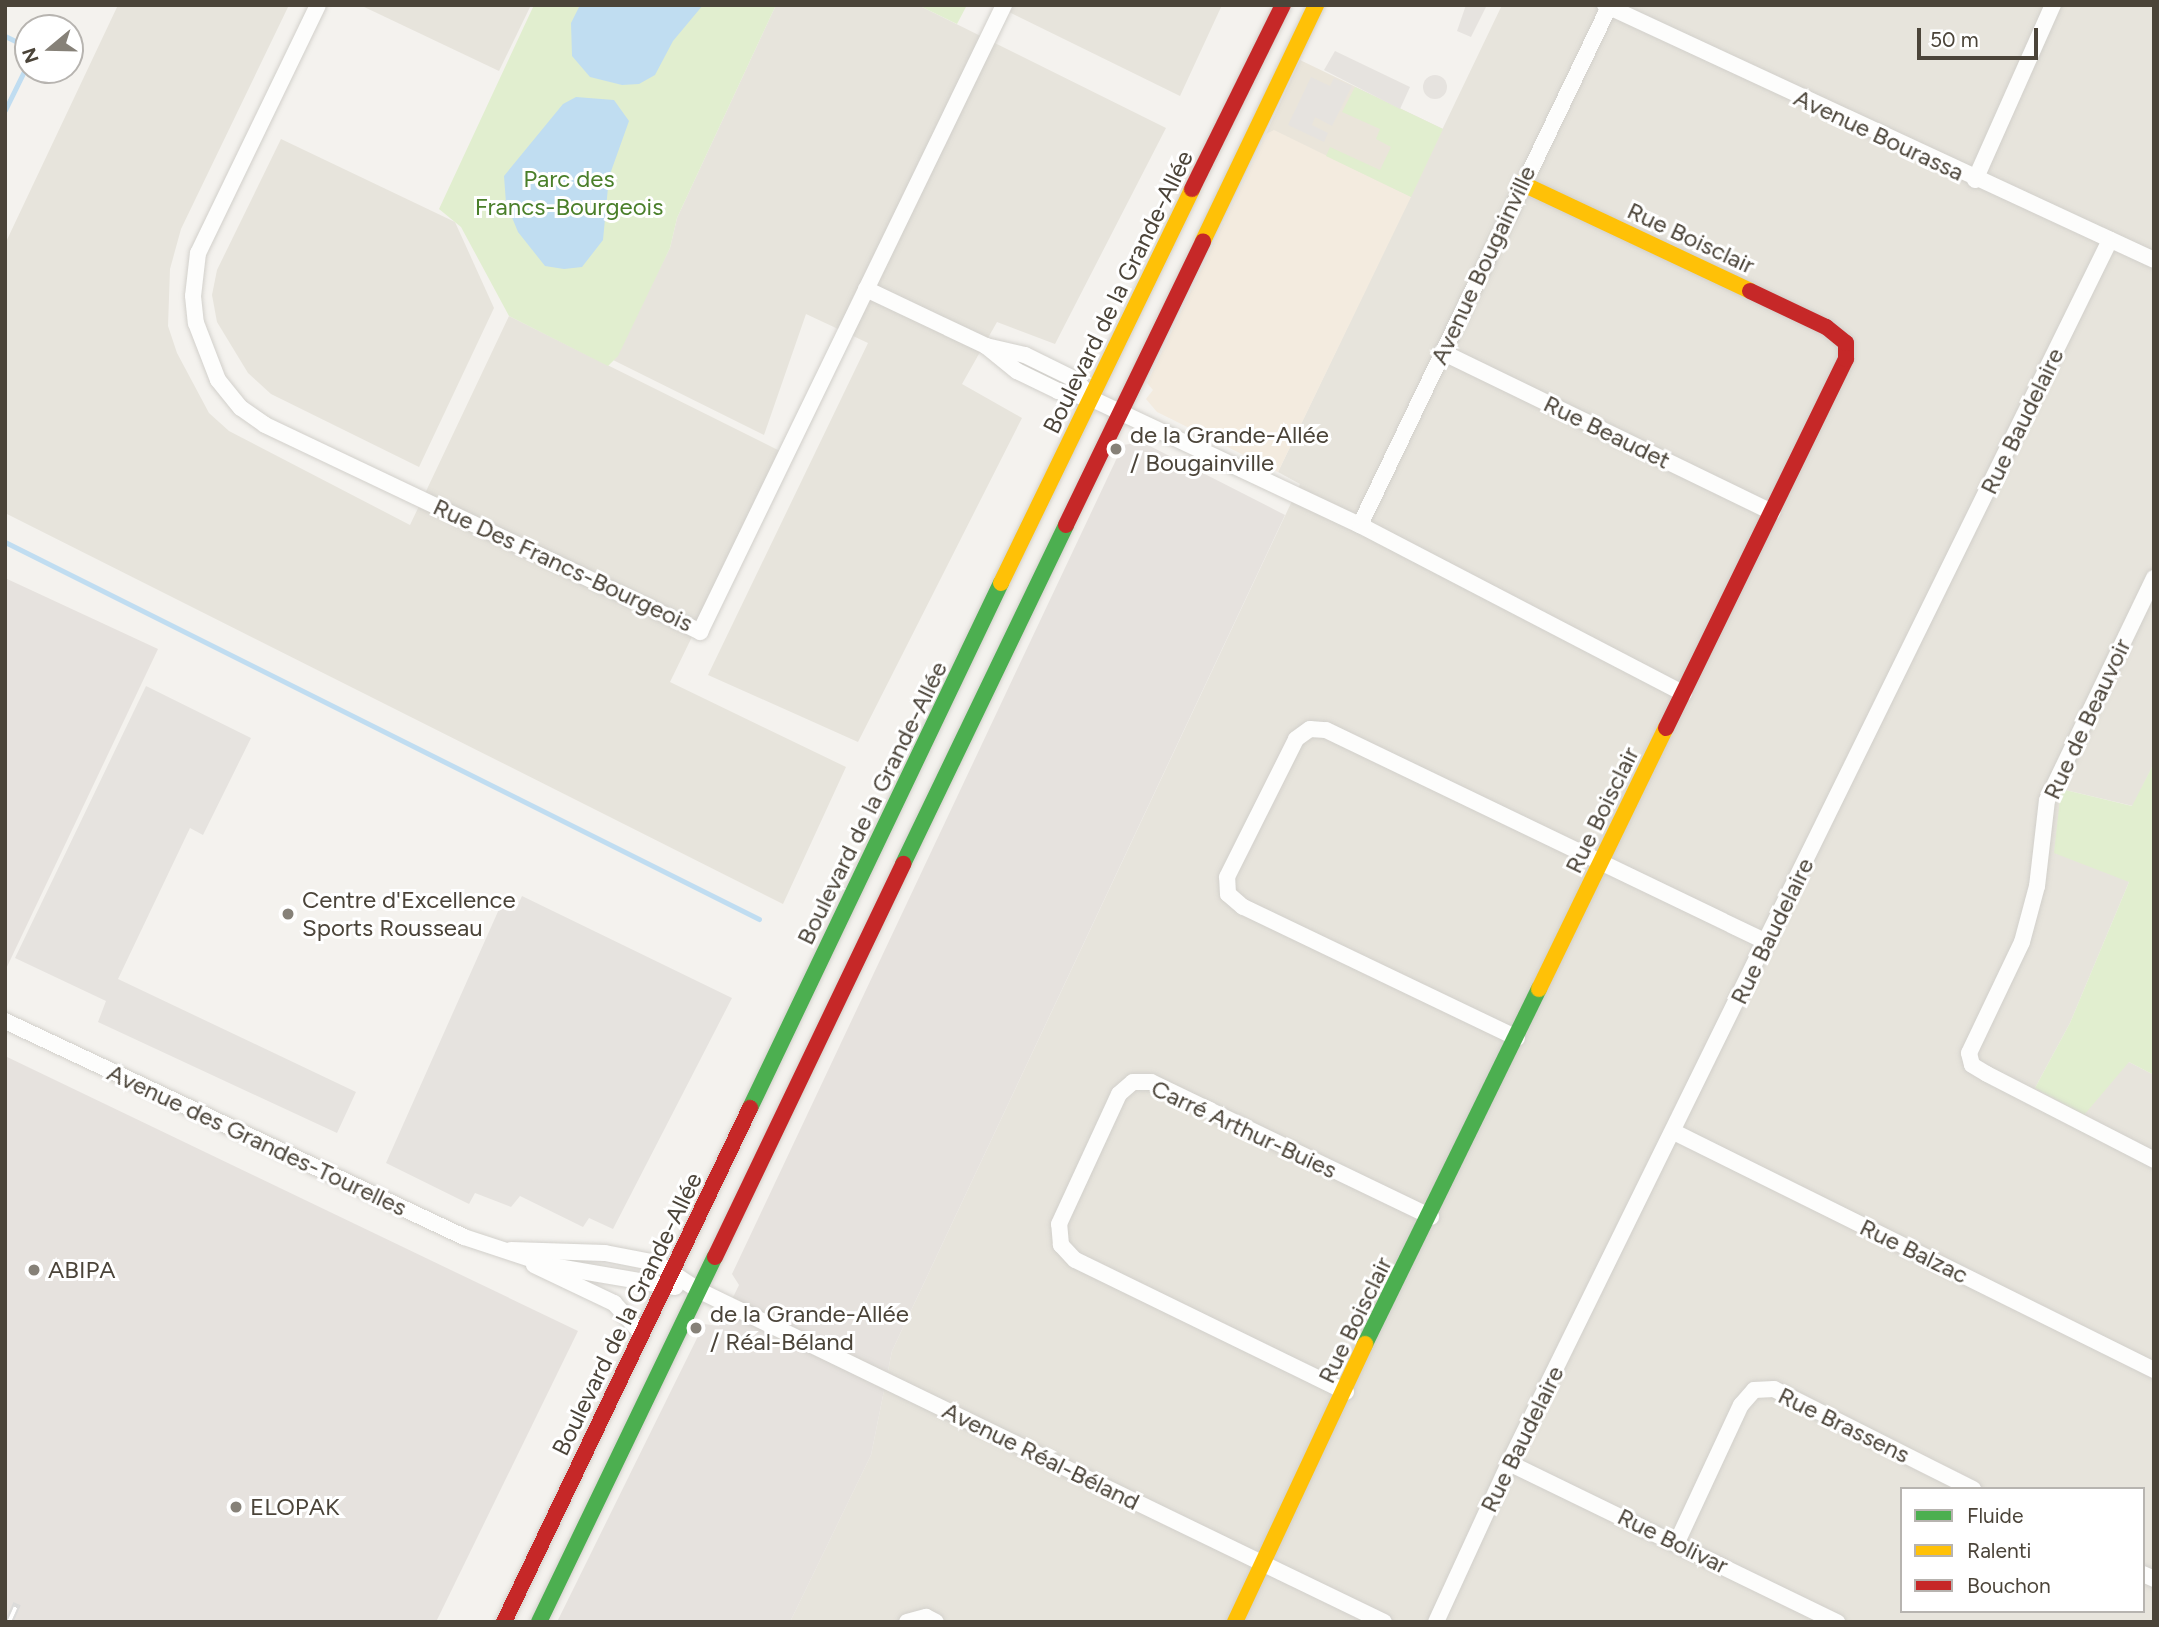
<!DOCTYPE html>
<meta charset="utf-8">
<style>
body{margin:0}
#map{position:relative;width:2159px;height:1627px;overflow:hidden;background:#f4f2ee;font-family:Figtree,sans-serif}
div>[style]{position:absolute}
.residential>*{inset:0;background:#e7e4dc}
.commercial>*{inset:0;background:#f3ebdf}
.industrial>*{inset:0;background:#e6e2de}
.education>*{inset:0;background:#eae5da}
.green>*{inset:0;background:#e1eecf}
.parking>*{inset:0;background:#e6e3df}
.round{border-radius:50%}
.water>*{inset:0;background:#c0ddf1}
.stream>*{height:5px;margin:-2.5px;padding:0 2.5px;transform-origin:2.5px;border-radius:2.5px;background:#c0ddf1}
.roads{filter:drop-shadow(0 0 2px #d2d0cb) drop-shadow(0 0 2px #d2d0cb)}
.street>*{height:16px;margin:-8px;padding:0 8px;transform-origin:8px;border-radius:8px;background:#fdfdfc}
.fast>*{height:16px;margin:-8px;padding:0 8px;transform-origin:8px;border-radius:8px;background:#4caf50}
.slow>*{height:16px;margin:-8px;padding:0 8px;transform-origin:8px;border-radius:8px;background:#ffc107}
.jam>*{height:16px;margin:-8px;padding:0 8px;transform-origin:8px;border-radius:8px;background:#c62828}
.rail>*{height:8px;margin-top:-4px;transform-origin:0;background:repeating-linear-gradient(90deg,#fff 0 16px,#dbdbda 0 32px);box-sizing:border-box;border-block:2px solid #dbdbda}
.dots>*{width:19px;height:19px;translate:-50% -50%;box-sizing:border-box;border:4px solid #fff;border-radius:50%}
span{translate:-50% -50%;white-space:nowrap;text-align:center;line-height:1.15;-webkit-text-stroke:6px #fff;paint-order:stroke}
.street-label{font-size:24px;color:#4b4439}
.park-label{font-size:24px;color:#4a7f2a}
.poi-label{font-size:24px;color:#4b4439}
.left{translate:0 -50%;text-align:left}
.frame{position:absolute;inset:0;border:7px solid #4b4439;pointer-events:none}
.legend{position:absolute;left:1900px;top:1487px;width:245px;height:126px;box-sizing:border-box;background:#fff;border:2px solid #b7b4b0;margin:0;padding:9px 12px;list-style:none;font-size:21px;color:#4b4439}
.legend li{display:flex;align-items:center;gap:14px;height:35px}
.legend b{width:35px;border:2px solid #b7b4b0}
.north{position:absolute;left:14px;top:14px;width:70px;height:70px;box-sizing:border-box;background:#fff;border:2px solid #b7b4b0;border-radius:50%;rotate:251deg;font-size:19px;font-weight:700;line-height:28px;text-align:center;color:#4b4439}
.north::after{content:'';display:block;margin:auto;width:24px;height:32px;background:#868178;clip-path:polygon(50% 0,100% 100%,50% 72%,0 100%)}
.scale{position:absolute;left:1917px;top:28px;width:121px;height:32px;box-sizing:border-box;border:4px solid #4b4439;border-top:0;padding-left:9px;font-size:21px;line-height:24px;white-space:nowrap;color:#4b4439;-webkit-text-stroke:5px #fff;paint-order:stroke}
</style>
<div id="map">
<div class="residential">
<i style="clip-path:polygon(118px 5px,289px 5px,181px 229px,170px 269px,168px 326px,177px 353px,209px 413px,229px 431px,410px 525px,509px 316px,782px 452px,670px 682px,846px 767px,783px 904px,5px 513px,5px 244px)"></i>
<i style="clip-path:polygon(360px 5px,531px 5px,499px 71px)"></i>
<i style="clip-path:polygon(776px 5px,918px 5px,1166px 128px,1055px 344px,997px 322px,962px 384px,1022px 418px,858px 742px,708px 675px,868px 343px,806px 314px,764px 435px,613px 360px,670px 248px,677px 218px)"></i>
<i style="clip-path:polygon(1010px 5px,1222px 5px,1180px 96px,1007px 11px)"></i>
<i style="clip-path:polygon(evenodd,1502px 5px,2154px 5px,2154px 763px,2133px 806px,2061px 789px,2129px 882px,2070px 1023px,2035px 1088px,2129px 1062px,2154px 1075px,2154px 1622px,790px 1622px,871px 1455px,892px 1351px,1300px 484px,1278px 472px,1502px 5px,1902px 1489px,2143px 1489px,2143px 1611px,1902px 1611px,1902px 1489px)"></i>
<i style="clip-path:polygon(281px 139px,455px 222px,494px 308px,419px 467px,271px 394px,248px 373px,217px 322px,212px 295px,217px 270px)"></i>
</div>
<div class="commercial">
<i style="clip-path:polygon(1274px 129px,1411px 197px,1278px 472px,1157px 412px,1146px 399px,1153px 390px,1147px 383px,1266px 134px)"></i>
</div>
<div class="industrial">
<i style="clip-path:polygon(1142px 442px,1285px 515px,892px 1351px,871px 1455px,790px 1622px,557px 1622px,704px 1324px,719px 1326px,739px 1285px,732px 1274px,1123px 445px)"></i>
<i style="clip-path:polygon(5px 578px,158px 649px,5px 971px)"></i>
<i style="clip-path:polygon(5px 1056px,578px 1331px,436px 1622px,5px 1622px)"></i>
</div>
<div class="education">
<i style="clip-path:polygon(1300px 60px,1443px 129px,1411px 197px,1274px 130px,1266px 134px)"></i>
</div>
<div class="green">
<i style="clip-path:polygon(534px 5px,776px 5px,677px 218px,670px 248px,618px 356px,608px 366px,509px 316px,461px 227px,439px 209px)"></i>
<i style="clip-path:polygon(918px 5px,967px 5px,957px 24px)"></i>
<i style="clip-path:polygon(1355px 87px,1443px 129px,1411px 197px,1326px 156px,1330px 147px,1380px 170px,1391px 147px,1376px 139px,1380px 129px,1342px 112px)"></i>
<i style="clip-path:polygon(2154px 763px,2154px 1075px,2129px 1062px,2084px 1115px,2035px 1088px,2070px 1023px,2129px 882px,2054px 853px,2061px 789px,2132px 806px)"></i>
</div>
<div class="parking">
<i style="clip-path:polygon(1466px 5px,1487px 5px,1471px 37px,1457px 31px)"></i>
<i style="clip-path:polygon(1335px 51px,1410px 87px,1400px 109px,1324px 70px)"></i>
<i class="round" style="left:1423px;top:75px;width:24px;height:24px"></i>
<i style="clip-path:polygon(1311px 77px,1330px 86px,1334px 78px,1352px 86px,1332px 126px,1315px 117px,1312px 125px,1328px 133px,1324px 142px,1288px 125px)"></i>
<i style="clip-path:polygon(146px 686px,251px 738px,203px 835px,190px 828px,118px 979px,356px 1092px,337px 1133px,98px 1022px,106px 1001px,15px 958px)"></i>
<i style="clip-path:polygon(522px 896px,732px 998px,613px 1229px,589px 1218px,583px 1227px,520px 1196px,511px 1207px,475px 1193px,469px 1204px,386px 1163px,500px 907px,515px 911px)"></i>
</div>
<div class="water">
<i style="clip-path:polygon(580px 5px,703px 5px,673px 41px,655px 75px,639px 84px,622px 85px,590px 77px,572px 56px,571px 23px)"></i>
<i style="clip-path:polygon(576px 97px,614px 100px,629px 121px,609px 177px,603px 240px,582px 267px,564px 269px,545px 266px,518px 232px,506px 203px,504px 176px,563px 104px)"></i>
</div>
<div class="stream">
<i style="left:5px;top:36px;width:25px;rotate:26deg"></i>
<i style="left:5px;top:110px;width:52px;rotate:-63.9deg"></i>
<i style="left:5px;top:542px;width:843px;rotate:26.57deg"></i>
</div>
<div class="roads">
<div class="street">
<i style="left:318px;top:5px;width:276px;rotate:115.8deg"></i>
<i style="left:198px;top:253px;width:43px;rotate:96.6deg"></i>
<i style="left:193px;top:296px;width:27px;rotate:84deg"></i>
<i style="left:196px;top:323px;width:61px;rotate:68.9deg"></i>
<i style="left:218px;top:380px;width:36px;rotate:51deg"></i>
<i style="left:241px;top:408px;width:29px;rotate:35deg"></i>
<i style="left:265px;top:425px;width:482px;rotate:25.4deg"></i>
<i style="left:700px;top:632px;width:697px;rotate:-64.13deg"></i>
<i style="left:1605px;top:5px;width:605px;rotate:24.91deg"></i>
<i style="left:1975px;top:180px;width:192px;rotate:-66deg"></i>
<i style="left:866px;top:289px;width:133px;rotate:25.4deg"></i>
<i style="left:986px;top:346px;width:40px;rotate:13deg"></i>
<i style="left:1025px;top:355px;width:57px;rotate:26.1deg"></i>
<i style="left:1076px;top:380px;width:25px;rotate:50deg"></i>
<i style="left:986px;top:346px;width:40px;rotate:39deg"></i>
<i style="left:1017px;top:371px;width:46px;rotate:26deg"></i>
<i style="left:1058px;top:391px;width:35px;rotate:13deg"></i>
<i style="left:1092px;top:399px;width:296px;rotate:25.2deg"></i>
<i style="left:1360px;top:525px;width:365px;rotate:27.5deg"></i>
<i style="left:1442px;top:352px;width:367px;rotate:25.9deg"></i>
<i style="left:1360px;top:525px;width:575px;rotate:-64.33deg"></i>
<i style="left:2154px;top:578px;width:246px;rotate:115.7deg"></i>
<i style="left:2047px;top:800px;width:87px;rotate:96.6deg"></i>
<i style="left:2037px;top:886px;width:58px;rotate:105deg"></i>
<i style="left:2022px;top:942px;width:123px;rotate:115.5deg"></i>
<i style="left:1969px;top:1053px;width:12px;rotate:76deg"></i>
<i style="left:1972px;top:1065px;width:17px;rotate:31deg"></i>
<i style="left:1987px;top:1074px;width:188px;rotate:27.2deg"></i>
<i style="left:5px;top:1021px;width:507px;rotate:25.2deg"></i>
<i style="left:464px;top:1237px;width:93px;rotate:18.2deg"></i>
<i style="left:552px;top:1266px;width:125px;rotate:9.7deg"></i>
<i style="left:1517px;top:1038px;width:304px;rotate:-154.4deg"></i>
<i style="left:1243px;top:907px;width:20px;rotate:-139deg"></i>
<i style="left:1228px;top:894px;width:17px;rotate:-93deg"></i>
<i style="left:1227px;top:877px;width:154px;rotate:-63.4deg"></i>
<i style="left:1296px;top:739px;width:17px;rotate:-36deg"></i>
<i style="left:1310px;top:729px;width:16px;rotate:4deg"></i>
<i style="left:1326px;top:730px;width:489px;rotate:25.7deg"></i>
<i style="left:1674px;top:1132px;width:536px;rotate:26.37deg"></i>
<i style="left:511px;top:1250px;width:94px;rotate:1.8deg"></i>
<i style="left:605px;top:1253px;width:53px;rotate:10.9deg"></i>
<i style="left:657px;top:1263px;width:49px;rotate:33.4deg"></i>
<i style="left:698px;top:1290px;width:762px;rotate:25.83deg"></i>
<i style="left:534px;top:1265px;width:89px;rotate:25.4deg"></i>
<i style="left:614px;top:1303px;width:42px;rotate:47.9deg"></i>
<i style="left:1346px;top:1392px;width:301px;rotate:-154deg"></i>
<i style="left:1075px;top:1260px;width:21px;rotate:-133deg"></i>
<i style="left:1061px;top:1245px;width:21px;rotate:-95deg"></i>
<i style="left:1059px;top:1224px;width:143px;rotate:-65.2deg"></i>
<i style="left:1119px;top:1094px;width:18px;rotate:-41deg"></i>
<i style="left:1133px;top:1082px;width:18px"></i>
<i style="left:1151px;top:1082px;width:311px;rotate:25.7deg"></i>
<i style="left:1509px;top:1463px;width:365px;rotate:25.9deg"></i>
<i style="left:1677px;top:1542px;width:151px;rotate:-65deg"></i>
<i style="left:1741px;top:1405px;width:20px;rotate:-49deg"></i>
<i style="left:1754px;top:1390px;width:20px;rotate:-3deg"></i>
<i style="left:1774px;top:1389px;width:223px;rotate:26.7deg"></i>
<i style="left:2143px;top:1574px;width:12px;rotate:24deg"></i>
<i style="left:907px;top:1622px;width:20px;rotate:-15deg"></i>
<i style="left:926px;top:1617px;width:11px;rotate:27deg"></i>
<i style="left:1436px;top:1622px;width:175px;rotate:-65.3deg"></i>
<i style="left:1509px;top:1463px;width:1363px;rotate:-63.83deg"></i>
</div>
<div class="fast">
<i style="left:903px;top:864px;width:376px;rotate:-64.3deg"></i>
<i style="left:750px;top:1108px;width:582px;rotate:-64.45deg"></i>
<i style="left:1365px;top:1344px;width:395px;rotate:-63.9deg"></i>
<i style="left:539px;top:1622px;width:405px;rotate:-64.3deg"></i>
</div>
<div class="slow">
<i style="left:1521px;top:183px;width:253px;rotate:25.2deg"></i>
<i style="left:1203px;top:241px;width:262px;rotate:-64.4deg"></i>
<i style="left:1001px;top:583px;width:438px;rotate:-64.1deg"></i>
<i style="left:1539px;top:989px;width:290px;rotate:-64.1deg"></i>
<i style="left:1235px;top:1622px;width:307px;rotate:-64.9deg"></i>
</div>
<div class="jam">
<i style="left:1192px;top:189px;width:205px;rotate:-63.7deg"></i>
<i style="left:1066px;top:525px;width:315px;rotate:-64.2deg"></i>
<i style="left:1666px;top:728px;width:411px;rotate:-64deg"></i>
<i style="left:1846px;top:359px;width:16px;rotate:-90deg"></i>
<i style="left:1846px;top:343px;width:26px;rotate:-141deg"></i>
<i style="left:1826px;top:327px;width:84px;rotate:-154.7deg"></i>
<i style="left:715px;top:1257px;width:436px;rotate:-64.4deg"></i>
<i style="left:504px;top:1622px;width:570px;rotate:-64.42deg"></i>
</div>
</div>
<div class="rail">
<i style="left:9px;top:1622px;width:20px;rotate:-66deg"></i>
</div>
<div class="dots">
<i style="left:1116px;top:449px;background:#868178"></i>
<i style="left:288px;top:914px;background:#868178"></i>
<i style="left:34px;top:1270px;background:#868178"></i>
<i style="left:696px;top:1328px;background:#868178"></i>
<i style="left:236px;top:1507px;background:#868178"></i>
</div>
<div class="street-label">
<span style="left:1879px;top:135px;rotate:25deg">Avenue Bourassa</span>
<span style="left:1691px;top:238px;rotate:25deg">Rue Boisclair</span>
<span style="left:1483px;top:265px;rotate:-65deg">Avenue Bougainville</span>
<span style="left:1118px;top:292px;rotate:-64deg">Boulevard de la Grande-Allée</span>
<span style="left:2022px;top:421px;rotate:-64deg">Rue Baudelaire</span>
<span style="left:1607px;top:432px;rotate:26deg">Rue Beaudet</span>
<span style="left:563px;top:565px;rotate:25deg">Rue Des Francs-Bourgeois</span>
<span style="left:2087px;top:719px;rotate:-65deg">Rue de Beauvoir</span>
<span style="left:872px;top:803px;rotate:-64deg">Boulevard de la Grande-Allée</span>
<span style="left:1602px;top:810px;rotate:-64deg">Rue Boisclair</span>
<span style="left:1772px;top:931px;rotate:-64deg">Rue Baudelaire</span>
<span style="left:1244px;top:1129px;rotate:25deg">Carré Arthur-Buies</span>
<span style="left:257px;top:1140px;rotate:25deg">Avenue des Grandes-Tourelles</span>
<span style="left:1914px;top:1251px;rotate:26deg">Rue Balzac</span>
<span style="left:627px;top:1314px;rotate:-64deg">Boulevard de la Grande-Allée</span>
<span style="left:1355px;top:1320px;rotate:-64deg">Rue Boisclair</span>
<span style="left:1844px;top:1425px;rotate:26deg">Rue Brassens</span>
<span style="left:1522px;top:1439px;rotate:-64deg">Rue Baudelaire</span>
<span style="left:1041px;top:1456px;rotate:26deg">Avenue Réal-Béland</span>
<span style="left:1673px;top:1541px;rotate:26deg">Rue Bolivar</span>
</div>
<div class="park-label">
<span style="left:569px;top:193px">Parc des<br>Francs-Bourgeois</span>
</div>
<div class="poi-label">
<span class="left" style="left:1130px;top:449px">de la Grande-Allée<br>/ Bougainville</span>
<span class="left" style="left:302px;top:914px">Centre d'Excellence<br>Sports Rousseau</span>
<span class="left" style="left:48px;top:1270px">ABIPA</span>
<span class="left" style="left:710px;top:1328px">de la Grande-Allée<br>/ Réal-Béland</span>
<span class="left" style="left:250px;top:1507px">ELOPAK</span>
</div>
<div class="frame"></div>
<ul class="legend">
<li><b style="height:9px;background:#4caf50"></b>Fluide</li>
<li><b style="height:9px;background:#ffc107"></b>Ralenti</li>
<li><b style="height:9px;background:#c62828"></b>Bouchon</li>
</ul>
<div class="north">N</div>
<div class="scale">50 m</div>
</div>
